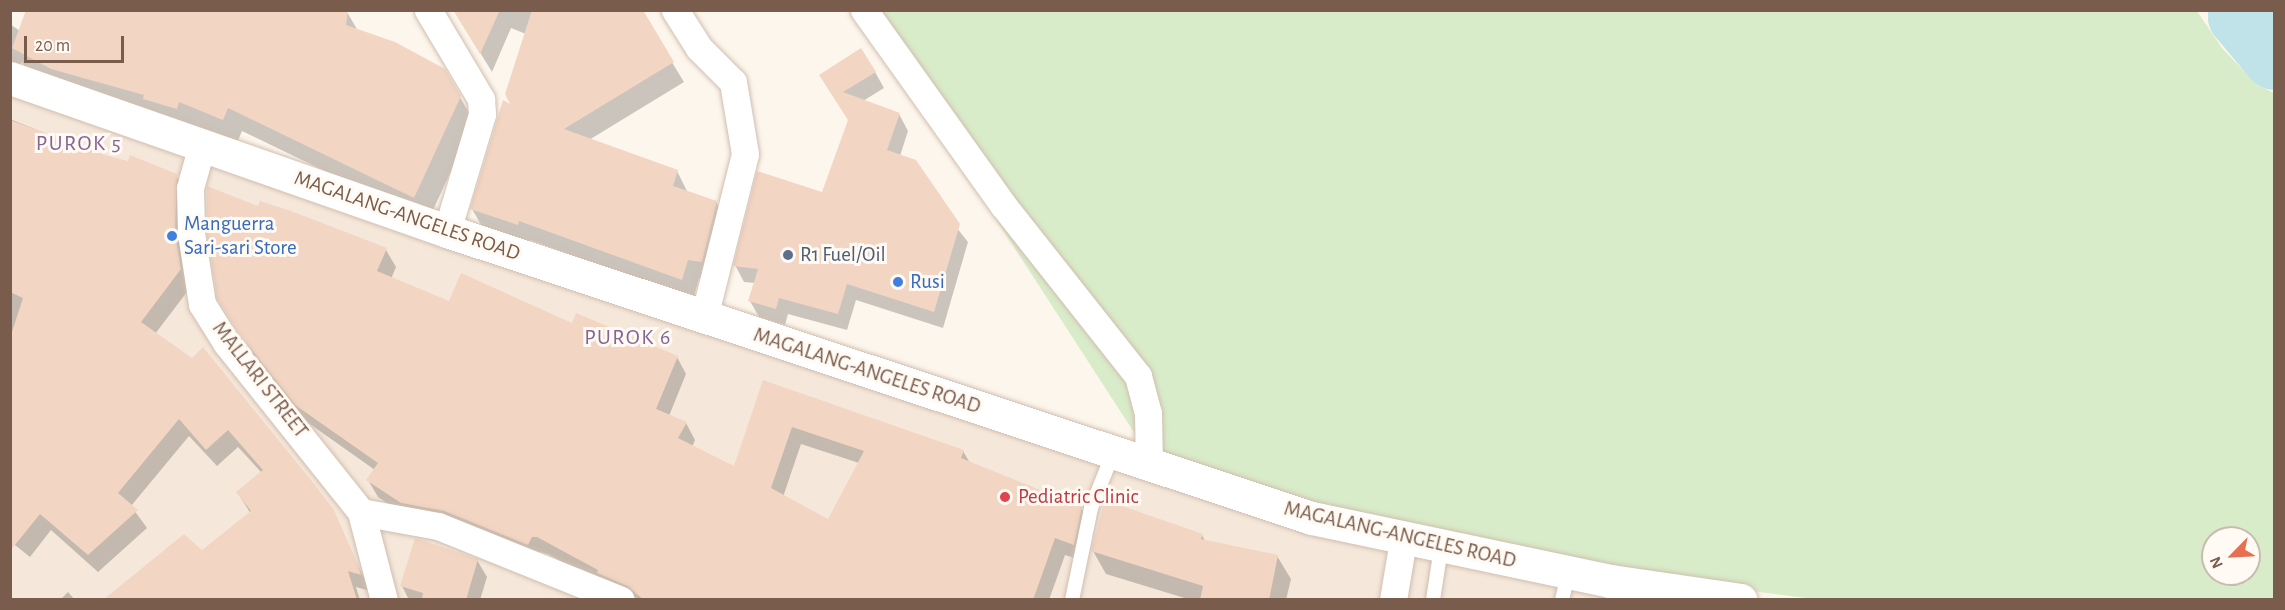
<!DOCTYPE html>
<style>
body{margin:0}
#map{position:relative;width:2285px;height:610px;overflow:hidden;background:#fdf6ec;font-family:"Alegreya Sans",sans-serif}
div>[style]{position:absolute}
.residential>*{inset:0;background:#f5e8da}
.green>*{inset:0;background:#d8ecc9}
.shadow>*{inset:0;background:#0003}
.river>*{height:60px;margin:-30px;padding:0 30px;transform-origin:30px;border-radius:30px;background:#bfe3e8}
.building>*{inset:0;background:#f3d5c3}
.roads{filter:drop-shadow(0 0 2px #d1beb0) drop-shadow(0 0 2px #d1beb0)}
.lane>*{height:14px;margin:-7px;padding:0 7px;transform-origin:7px;border-radius:7px;background:#fff}
.street>*{height:27px;margin:-13.5px;padding:0 13.5px;transform-origin:13.5px;border-radius:13.5px;background:#fff}
.secondary>*{height:33px;margin:-16.5px;padding:0 16.5px;transform-origin:16.5px;border-radius:16.5px;background:#fff}
.dots>*{width:16px;height:16px;translate:-50% -50%;box-sizing:border-box;border:3px solid #fffaf3;border-radius:50%}
span{translate:-50% -50%;white-space:nowrap;text-align:center;line-height:1.15;-webkit-text-stroke:6px #fffaf3;paint-order:stroke}
.street-label{font-size:21px;color:#7a5c4d}
.shop-label{font-size:21px;color:#366cbe}
.left{translate:0 -50%;text-align:left}
.service-label{font-size:21px;color:#4e5e75}
.health-label{font-size:21px;color:#be3a42}
.neighbourhood-label{font-size:22px;color:#846695;letter-spacing:1.5px}
.frame{position:absolute;inset:0;border:12px solid #7a5c4d;pointer-events:none}
.north{position:absolute;left:2201px;top:526px;width:60px;height:60px;box-sizing:border-box;background:#fffaf3;border:2px solid #cabbb1;border-radius:50%;rotate:246deg;font-size:16px;font-weight:700;line-height:24px;text-align:center;color:#7a5c4d}
.north::after{content:'';display:block;margin:auto;width:21px;height:27px;background:#e76f51;clip-path:polygon(50% 0,100% 100%,50% 72%,0 100%)}
.scale{position:absolute;left:24px;top:36px;width:100px;height:27px;box-sizing:border-box;border:3px solid #7a5c4d;border-top:0;padding-left:8px;font-size:18px;line-height:21px;white-space:nowrap;color:#7a5c4d;-webkit-text-stroke:4px #fffaf3;paint-order:stroke}
</style>
<div id="map">
<div class="residential">
<i style="clip-path:polygon(11px 94px,869px 385px,1650px 600px,11px 600px)"></i>
</div>
<div class="green">
<i style="clip-path:polygon(evenodd,861px 11px,2197px 11px,2222px 48px,2257px 85px,2274px 93px,2274px 599px,1823px 600px,1790px 596px,1592px 569px,1379px 526px,1150px 457px,861px 11px,2213px 538px,2249px 538px,2249px 574px,2213px 574px,2213px 538px)"></i>
</div>
<div class="shadow">
<i style="clip-path:polygon(454px 10px,640px 10px,684px 82px,589px 140px,677px 171px,688px 193px,716px 202px,727px 222px,712px 280px,699px 279px,693px 299px,530px 240px,529px 244px,483px 228px,472px 209px,514px 107px,526px 34px,511px 28px,492px 72px)"></i>
<i style="clip-path:polygon(347px 12px,358px 31px,444px 70px,474px 121px,428px 221px,242px 131px,237px 143px,28px 72px,22px 62px,19px 68px,10px 65px,10px 24px,20px 31px)"></i>
<i style="clip-path:polygon(875px 72px,884px 88px,863px 101px,899px 114px,908px 131px,900px 156px,968px 242px,943px 328px,856px 300px,847px 330px,788px 314px,785px 325px,759px 317px,750px 301px,755px 283px,744px 282px,735px 265px,823px 194px,849px 121px,831px 91px)"></i>
<i style="clip-path:polygon(10px 119px,104px 157px,176px 176px,187px 193px,190px 288px,155px 334px,332px 511px,368px 586px,370px 591px,356px 587px,360px 600px,106px 600px,202px 552px,251px 514px,237px 492px,261px 472px,238px 447px,217px 466px,189px 436px,131px 506px,147px 528px,98px 572px,51px 530px,30px 557px,10px 541px)"></i>
<i style="clip-path:polygon(evenodd,259px 208px,386px 250px,396px 267px,391px 279px,450px 303px,573px 325px,677px 357px,686px 374px,669px 416px,686px 423px,695px 440px,692px 447px,735px 468px,764px 382px,963px 451px,970px 463px,1081px 508px,1091px 526px,1084px 561px,1065px 555px,1049px 600px,631px 600px,548px 554px,412px 520px,378px 497px,368px 480px,375px 470px,307px 422px,252px 352px,229px 316px,259px 208px,801px 444px,859px 463px,828px 521px,783px 497px,801px 444px)"></i>
<i style="clip-path:polygon(1202px 535px,1205px 541px,1277px 556px,1291px 579px,1286px 600px,1191px 600px,1106px 574px,1093px 551px)"></i>
<i style="clip-path:polygon(416px 539px,477px 560px,487px 577px,480px 600px,409px 600px,402px 586px)"></i>
<i style="clip-path:polygon(68px 592px,75px 600px,60px 600px)"></i>
</div>
<div class="river">
<i style="left:2238px;top:10px;width:7px;rotate:90deg"></i>
<i style="left:2238px;top:17px;width:56px;rotate:50.1deg"></i>
</div>
<div class="building">
<i style="clip-path:polygon(26px 10px,348px 10px,346px 25px,395px 42px,445px 69px,461px 96px,414px 198px,228px 108px,223px 120px,179px 102px,177px 109px,143px 99px,144px 95px,51px 69px,12px 48px)"></i>
<i style="clip-path:polygon(453px 10px,500px 10px,480px 54px)"></i>
<i style="clip-path:polygon(532px 10px,643px 10px,674px 62px,564px 129px,678px 170px,673px 186px,717px 201px,702px 262px,688px 260px,682px 280px,519px 221px,518px 225px,470px 209px,503px 100px,510px 104px,505px 94px)"></i>
<i style="clip-path:polygon(861px 48px,876px 72px,843px 92px,900px 113px,887px 150px,916px 160px,960px 224px,934px 312px,847px 284px,838px 314px,779px 298px,776px 309px,748px 301px,758px 269px,733px 266px,757px 171px,822px 192px,848px 120px,819px 75px)"></i>
<i style="clip-path:polygon(10px 120px,105px 155px,128px 161px,130px 155px,177px 174px,175px 234px,181px 269px,141px 322px,192px 358px,203px 347px,310px 479px,334px 510px,359px 567px,361px 575px,348px 571px,357px 600px,103px 600px,184px 534px,202px 550px,251px 511px,236px 492px,263px 470px,228px 430px,206px 450px,179px 419px,118px 493px,138px 510px,88px 555px,40px 514px,10px 551px,10px 338px,23px 298px,10px 292px)"></i>
<i style="clip-path:polygon(evenodd,207px 186px,258px 206px,260px 201px,291px 211px,387px 248px,377px 271px,449px 301px,461px 273px,572px 323px,576px 313px,678px 356px,656px 409px,687px 422px,678px 438px,734px 466px,763px 380px,964px 450px,961px 458px,1082px 507px,1074px 545px,1055px 538px,1033px 600px,644px 600px,627px 586px,597px 573px,598px 570px,537px 537px,532px 537px,528px 545px,444px 511px,401px 503px,366px 480px,378px 463px,295px 405px,240px 335px,217px 298px,207px 232px,207px 186px,792px 427px,864px 451px,828px 519px,771px 488px,792px 427px)"></i>
<i style="clip-path:polygon(1105px 500px,1203px 534px,1201px 539px,1278px 555px,1269px 600px,1200px 600px,1203px 586px,1091px 551px)"></i>
<i style="clip-path:polygon(415px 538px,478px 559px,466px 600px,422px 600px,423px 593px,400px 586px)"></i>
</div>
<div class="roads">
<div class="lane">
<i style="left:1072px;top:600px;width:94px;rotate:-78.3deg"></i>
<i style="left:1091px;top:508px;width:61px;rotate:-68deg"></i>
<i style="left:1433px;top:600px;width:53px;rotate:-81.3deg"></i>
<i style="left:1562px;top:600px;width:28px;rotate:-77deg"></i>
</div>
<div class="street">
<i style="left:428px;top:10px;width:104px;rotate:59.2deg"></i>
<i style="left:481px;top:99px;width:15px;rotate:86deg"></i>
<i style="left:482px;top:114px;width:122px;rotate:106.7deg"></i>
<i style="left:675px;top:10px;width:45px;rotate:57.7deg"></i>
<i style="left:699px;top:48px;width:48px;rotate:45deg"></i>
<i style="left:733px;top:82px;width:73px;rotate:80.5deg"></i>
<i style="left:745px;top:154px;width:168px;rotate:104.1deg"></i>
<i style="left:864px;top:10px;width:239px;rotate:54.5deg"></i>
<i style="left:1003px;top:205px;width:218px;rotate:51.7deg"></i>
<i style="left:1138px;top:376px;width:38px;rotate:75deg"></i>
<i style="left:1148px;top:413px;width:51px;rotate:88.9deg"></i>
<i style="left:202px;top:145px;width:45px;rotate:105.6deg"></i>
<i style="left:190px;top:188px;width:45px;rotate:88.7deg"></i>
<i style="left:191px;top:233px;width:72px;rotate:81.2deg"></i>
<i style="left:202px;top:304px;width:47px;rotate:58deg"></i>
<i style="left:227px;top:344px;width:215px;rotate:51.4deg"></i>
<i style="left:361px;top:512px;width:91px;rotate:75.4deg"></i>
<i style="left:361px;top:512px;width:78px;rotate:10.3deg"></i>
<i style="left:438px;top:526px;width:197px;rotate:22deg"></i>
<i style="left:1393px;top:600px;width:61px;rotate:-80.5deg"></i>
</div>
<div class="secondary">
<i style="left:10px;top:78px;width:463px;rotate:19.3deg"></i>
<i style="left:447px;top:231px;width:911px;rotate:18.36deg"></i>
<i style="left:1312px;top:518px;width:305px;rotate:11.9deg"></i>
<i style="left:1610px;top:581px;width:132px;rotate:8.3deg"></i>
</div>
</div>
<div class="dots">
<i style="left:172px;top:236px;background:#3f7fe0"></i>
<i style="left:788px;top:255px;background:#5c6f8a"></i>
<i style="left:898px;top:282px;background:#3f7fe0"></i>
<i style="left:1005px;top:497px;background:#e0444e"></i>
</div>
<div class="street-label">
<span style="left:407px;top:216px;rotate:19deg">MAGALANG-ANGELES ROAD</span>
<span style="left:867px;top:371px;rotate:18deg">MAGALANG-ANGELES ROAD</span>
<span style="left:260px;top:380px;rotate:52deg">MALLARI STREET</span>
<span style="left:1400px;top:535px;rotate:13deg">MAGALANG-ANGELES ROAD</span>
</div>
<div class="shop-label">
<span class="left" style="left:184px;top:236px">Manguerra<br>Sari-sari Store</span>
<span class="left" style="left:910px;top:282px">Rusi</span>
</div>
<div class="service-label">
<span class="left" style="left:800px;top:255px">R1 Fuel/Oil</span>
</div>
<div class="health-label">
<span class="left" style="left:1018px;top:497px">Pediatric Clinic</span>
</div>
<div class="neighbourhood-label">
<span style="left:79px;top:144px">PUROK 5</span>
<span style="left:628px;top:338px">PUROK 6</span>
</div>
<div class="frame"></div>
<div class="north">N</div>
<div class="scale">20 m</div>
</div>
